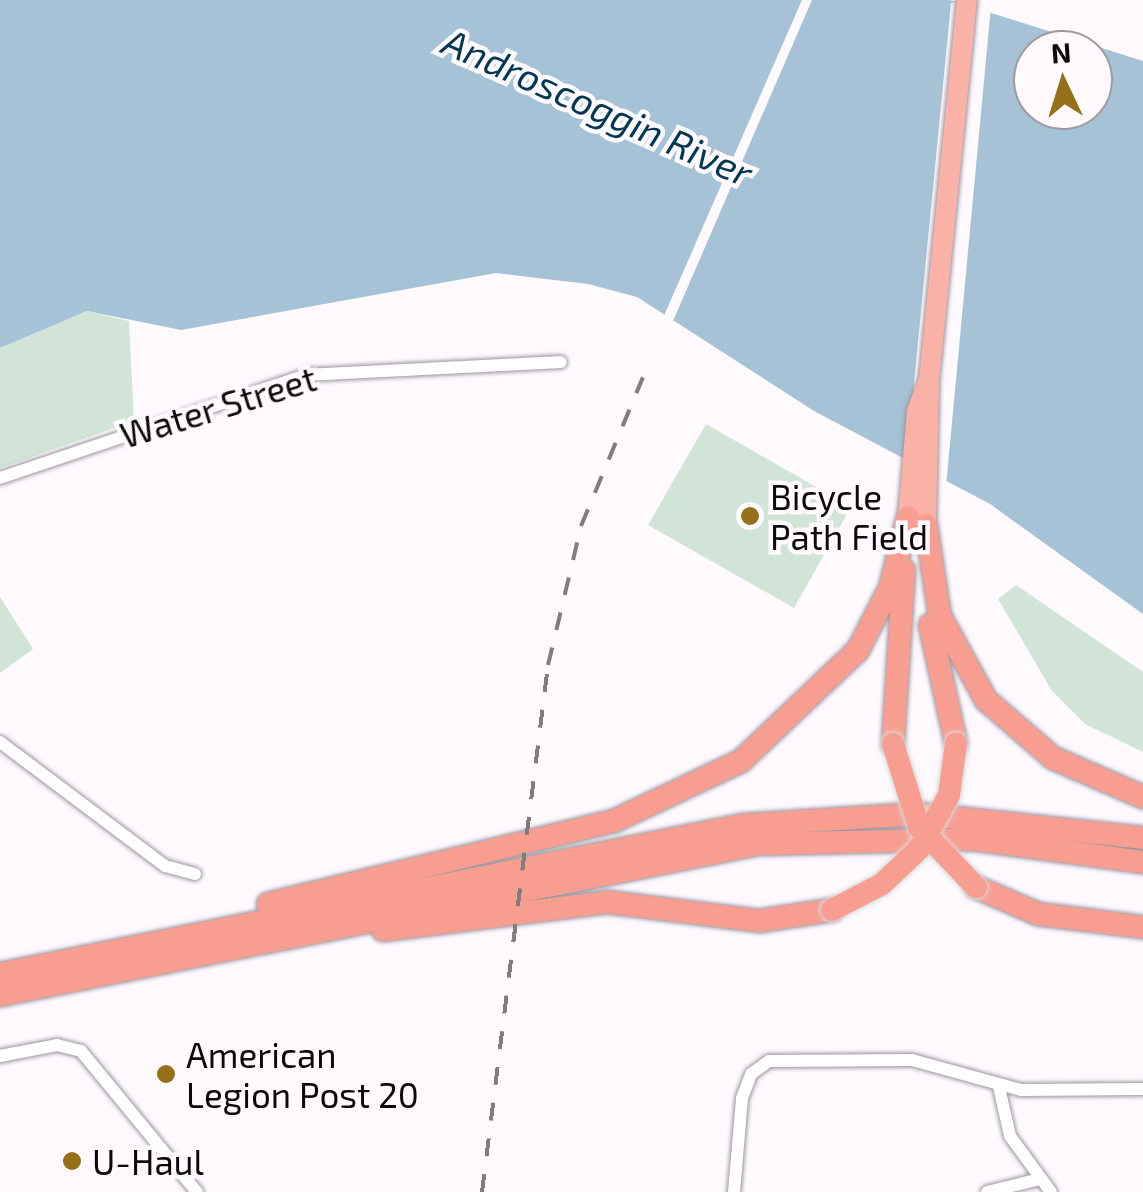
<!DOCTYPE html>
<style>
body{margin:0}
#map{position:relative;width:1143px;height:1192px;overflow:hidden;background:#fefafe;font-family:"Exo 2",sans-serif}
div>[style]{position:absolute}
.green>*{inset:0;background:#d0e5d8}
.water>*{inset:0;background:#a6c2d6}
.pier>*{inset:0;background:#fefafe}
.roads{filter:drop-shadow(0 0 2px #9d959f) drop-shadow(0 0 2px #9d959f)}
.minor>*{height:12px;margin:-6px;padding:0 6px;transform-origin:6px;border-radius:6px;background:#fff}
.trunk>*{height:20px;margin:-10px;padding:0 10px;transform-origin:10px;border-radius:10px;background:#fab2a7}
.motorway>*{height:22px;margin:-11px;padding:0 11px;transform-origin:11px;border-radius:11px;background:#f89e91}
.rail>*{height:4px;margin-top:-2px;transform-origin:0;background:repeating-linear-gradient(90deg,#807d81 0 18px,transparent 0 36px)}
.bridges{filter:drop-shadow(0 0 2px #d8d8d8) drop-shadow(0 0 2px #d8d8d8)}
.motorway-bridge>*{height:22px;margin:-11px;padding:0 11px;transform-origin:11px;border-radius:11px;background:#f89e91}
.dots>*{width:28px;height:28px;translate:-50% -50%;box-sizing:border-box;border:5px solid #fefafe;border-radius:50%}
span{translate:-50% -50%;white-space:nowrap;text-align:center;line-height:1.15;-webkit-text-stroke:9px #fefafe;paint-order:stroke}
.street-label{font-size:35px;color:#0d0a0e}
.poi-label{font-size:35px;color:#0d0a0e}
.left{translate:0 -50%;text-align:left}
.water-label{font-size:38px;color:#003753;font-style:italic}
.north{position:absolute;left:1013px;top:30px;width:100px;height:100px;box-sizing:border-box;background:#fefafe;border:2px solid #9e9a9e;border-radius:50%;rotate:356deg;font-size:28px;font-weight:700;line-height:40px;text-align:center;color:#0d0a0e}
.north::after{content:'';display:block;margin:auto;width:35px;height:45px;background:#966f19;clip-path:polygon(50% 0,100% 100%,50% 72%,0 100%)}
</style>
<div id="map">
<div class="green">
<i style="clip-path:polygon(87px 311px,129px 321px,134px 421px,0 468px,0 348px)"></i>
<i style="clip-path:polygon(706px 424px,851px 507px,794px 608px,648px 525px)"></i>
<i style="clip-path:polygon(1016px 585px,1143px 672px,1143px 752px,1085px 724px,1052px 691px,998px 599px)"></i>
<i style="clip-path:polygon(0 597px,33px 649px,0 673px)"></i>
</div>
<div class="water">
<i style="clip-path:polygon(evenodd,0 0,950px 0,1143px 61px,1143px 614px,990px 504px,814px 411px,637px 297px,588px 284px,496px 273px,181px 330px,87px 311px,0 348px,0 0,1033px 50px,1093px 50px,1093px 110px,1033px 110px,1033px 50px)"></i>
</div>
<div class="pier">
<i style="clip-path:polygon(802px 0,812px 0,670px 328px,663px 318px)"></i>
<i style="clip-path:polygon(970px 0,991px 6px,946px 486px,906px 465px,951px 3px)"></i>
</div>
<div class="roads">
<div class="minor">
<i style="left:0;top:478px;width:323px;rotate:-18.6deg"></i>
<i style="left:306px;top:375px;width:255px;rotate:-2.9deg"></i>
<i style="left:0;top:742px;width:206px;rotate:36.9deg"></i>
<i style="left:165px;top:866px;width:31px;rotate:15deg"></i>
<i style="left:0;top:1056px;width:58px;rotate:-10.9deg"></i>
<i style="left:57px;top:1045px;width:25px;rotate:14deg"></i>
<i style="left:81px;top:1051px;width:183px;rotate:50.6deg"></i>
<i style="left:999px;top:1087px;width:50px;rotate:77.3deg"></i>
<i style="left:1010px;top:1136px;width:69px;rotate:53.8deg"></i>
<i style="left:734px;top:1192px;width:94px;rotate:-85.1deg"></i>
<i style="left:742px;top:1098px;width:26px;rotate:-69deg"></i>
<i style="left:751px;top:1074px;width:22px;rotate:-36deg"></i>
<i style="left:769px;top:1061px;width:143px;rotate:-0.4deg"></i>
<i style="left:912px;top:1060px;width:113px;rotate:15.4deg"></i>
<i style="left:1021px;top:1090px;width:122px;rotate:-0.5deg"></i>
<i style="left:987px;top:1192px;width:55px;rotate:-13.8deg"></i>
</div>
<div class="trunk">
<i style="left:908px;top:517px;width:106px;rotate:-85.1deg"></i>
<i style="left:917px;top:411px;width:31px;rotate:-69deg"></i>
<i style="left:926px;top:525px;width:145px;rotate:-88.8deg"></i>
<i style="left:929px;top:380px;width:382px;rotate:-84.3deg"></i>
</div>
<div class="motorway">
<i style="left:926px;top:525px;width:92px;rotate:81.3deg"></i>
<i style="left:940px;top:616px;width:96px;rotate:61.3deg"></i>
<i style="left:986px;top:700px;width:89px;rotate:40.9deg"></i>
<i style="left:1053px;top:758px;width:98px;rotate:23.4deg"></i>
<i style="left:930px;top:625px;width:121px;rotate:77.6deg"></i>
<i style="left:893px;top:744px;width:174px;rotate:-86.4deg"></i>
<i style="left:976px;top:887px;width:68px;rotate:23.5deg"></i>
<i style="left:1038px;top:914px;width:106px;rotate:7.1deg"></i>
<i style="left:268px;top:904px;width:356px;rotate:-13.5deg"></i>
<i style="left:614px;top:821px;width:140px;rotate:-25.3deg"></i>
<i style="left:741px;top:761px;width:161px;rotate:-43.5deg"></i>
<i style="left:858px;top:650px;width:70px;rotate:-62.7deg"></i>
<i style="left:890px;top:588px;width:73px;rotate:-75.8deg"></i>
<i style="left:383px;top:930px;width:226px;rotate:-7.1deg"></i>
<i style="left:607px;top:902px;width:153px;rotate:7.1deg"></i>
<i style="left:759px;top:921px;width:74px;rotate:-8.6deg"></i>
<i style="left:0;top:974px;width:758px;rotate:-11.34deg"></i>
<i style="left:743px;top:825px;width:176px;rotate:-3.6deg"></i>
<i style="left:919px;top:814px;width:225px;rotate:6.1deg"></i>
<i style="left:0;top:995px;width:773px;rotate:-11.27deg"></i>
<i style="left:758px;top:844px;width:214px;rotate:-1.3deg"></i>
<i style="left:972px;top:839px;width:173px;rotate:7.7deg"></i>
</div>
</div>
<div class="rail">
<i style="left:482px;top:1192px;width:531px;rotate:-82.86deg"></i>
<i style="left:548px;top:665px;width:143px;rotate:-76.6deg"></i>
<i style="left:581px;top:526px;width:161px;rotate:-67.4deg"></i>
</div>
<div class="bridges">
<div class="motorway-bridge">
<i style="left:893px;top:744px;width:87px;rotate:72.6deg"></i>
<i style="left:919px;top:827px;width:83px;rotate:46.5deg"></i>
<i style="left:832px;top:910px;width:56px;rotate:-27.5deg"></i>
<i style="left:882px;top:884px;width:51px;rotate:-43.4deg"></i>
<i style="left:919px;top:849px;width:62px;rotate:-60.9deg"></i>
<i style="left:949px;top:795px;width:52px;rotate:-82.3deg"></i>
</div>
</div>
<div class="dots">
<i style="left:750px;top:516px;background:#966f19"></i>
<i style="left:166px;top:1074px;background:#966f19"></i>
<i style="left:72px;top:1161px;background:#966f19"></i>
</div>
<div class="street-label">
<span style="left:218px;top:406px;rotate:-17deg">Water Street</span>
</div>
<div class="poi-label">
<span class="left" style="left:770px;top:516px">Bicycle<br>Path Field</span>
<span class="left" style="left:186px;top:1074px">American<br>Legion Post 20</span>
<span class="left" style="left:92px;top:1161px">U-Haul</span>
</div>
<div class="water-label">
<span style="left:598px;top:107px;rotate:24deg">Androscoggin River</span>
</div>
<div class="north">N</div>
</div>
